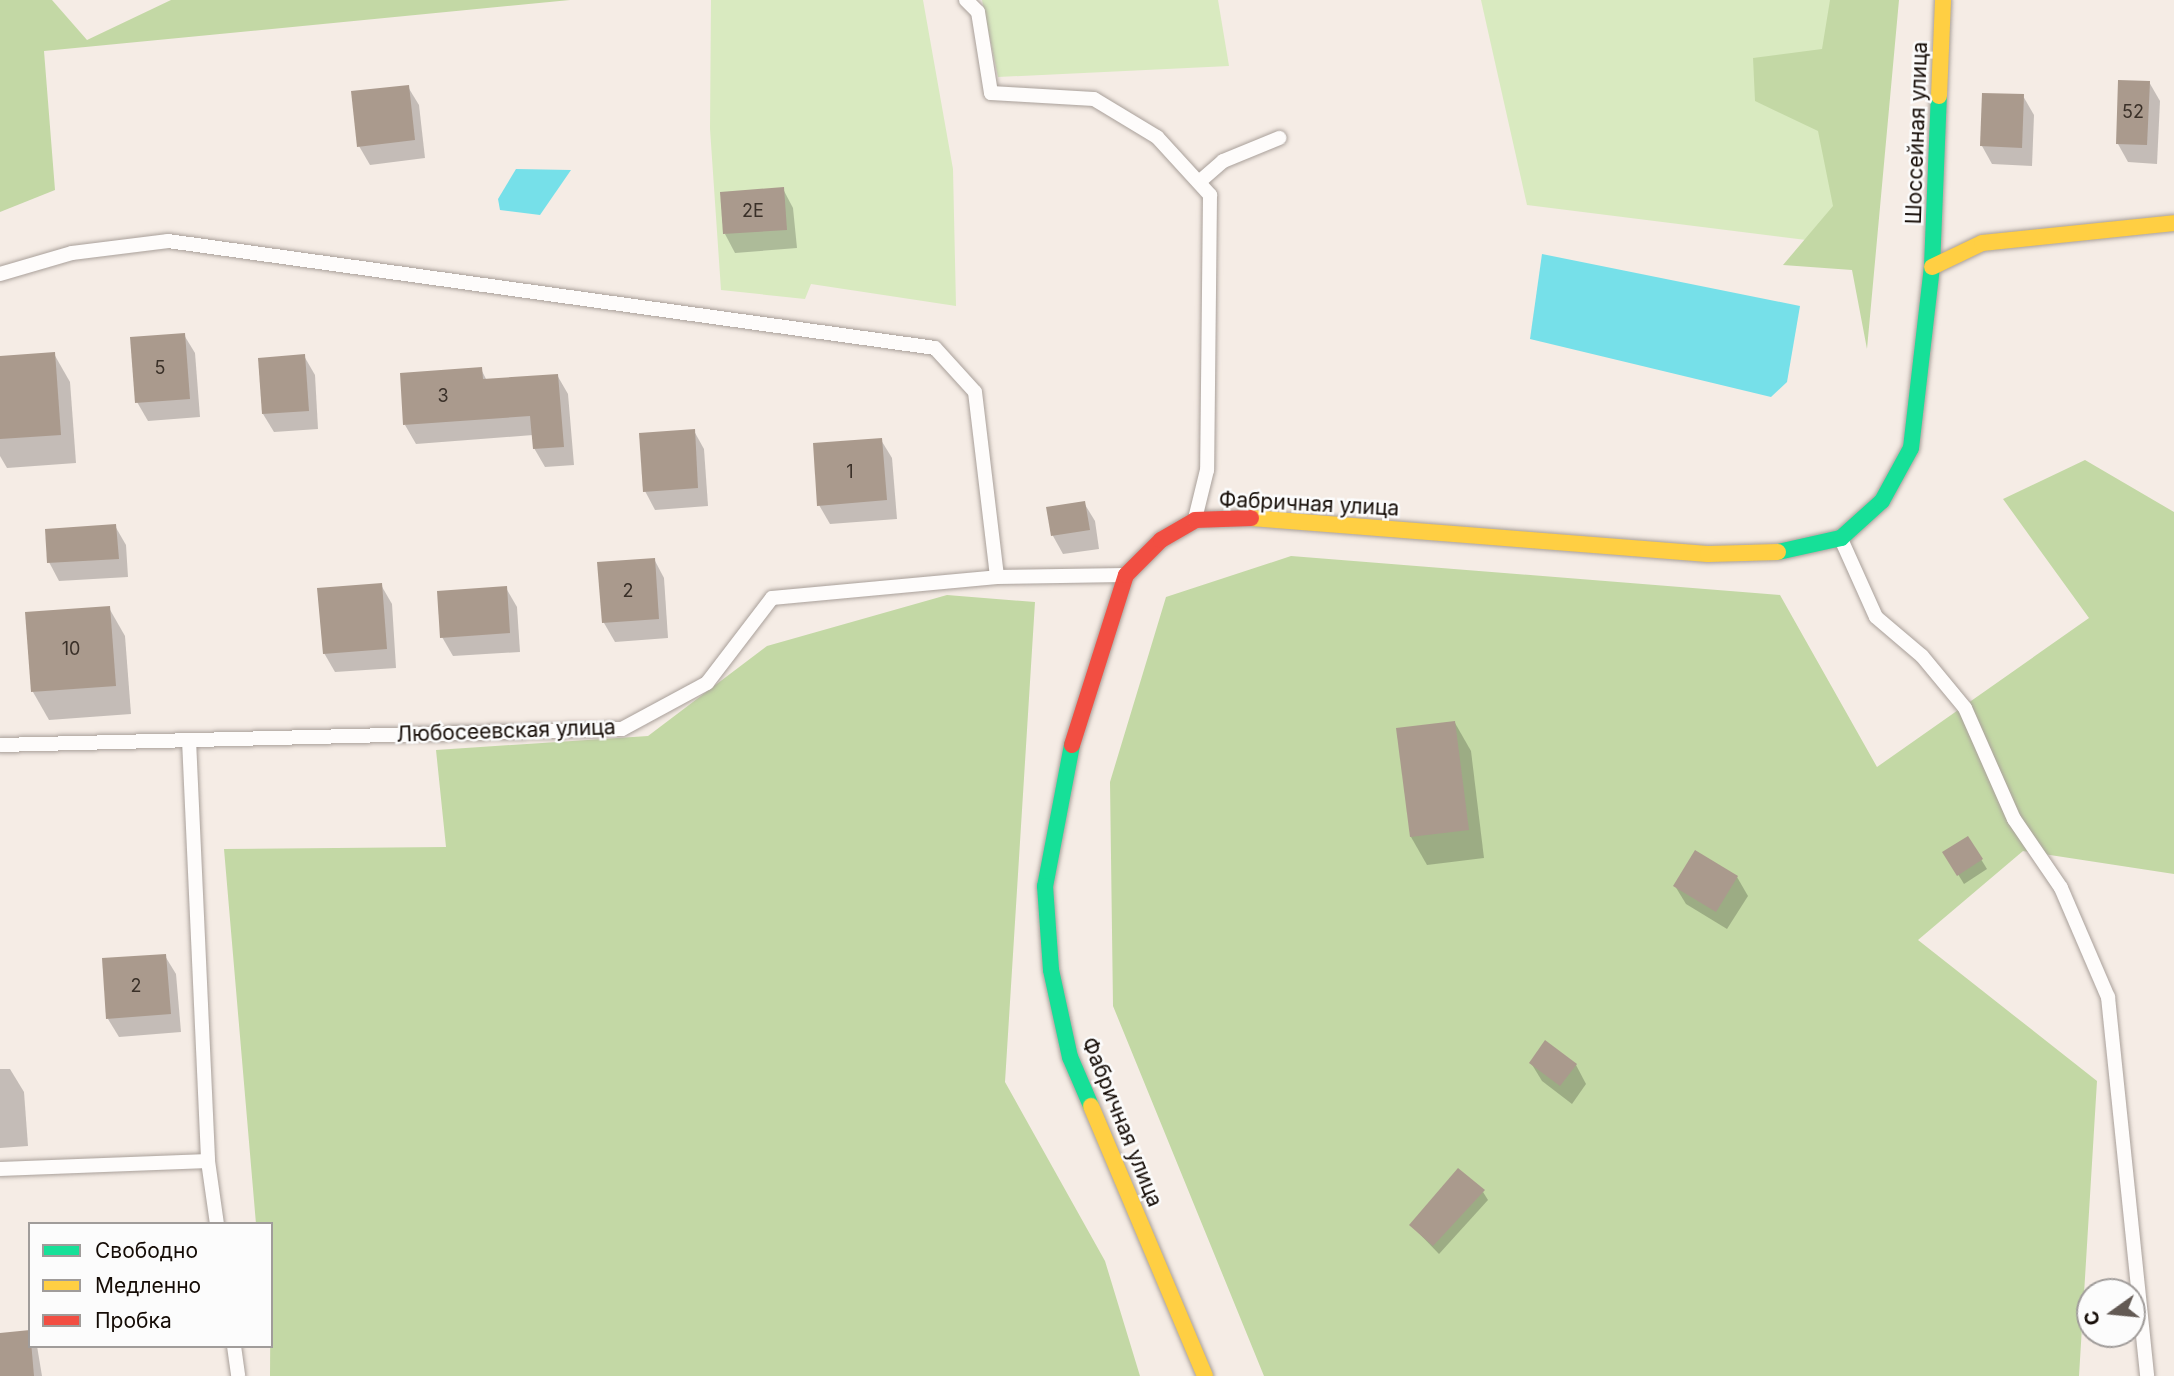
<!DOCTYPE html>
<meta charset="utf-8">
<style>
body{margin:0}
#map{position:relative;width:2174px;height:1376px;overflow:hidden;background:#f5ece5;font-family:Inter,sans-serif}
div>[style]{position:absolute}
.green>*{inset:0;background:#d9eac0}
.forest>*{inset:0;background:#c3d8a5}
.water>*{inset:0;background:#76e0e9}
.shadow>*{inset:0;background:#0003}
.building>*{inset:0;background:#aa9a8d}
.roads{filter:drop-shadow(0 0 2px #a9a09a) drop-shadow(0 0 2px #a9a09a)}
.lane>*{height:14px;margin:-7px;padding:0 7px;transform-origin:7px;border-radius:7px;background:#fefcfb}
.fast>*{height:16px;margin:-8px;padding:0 8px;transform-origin:8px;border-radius:8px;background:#16e098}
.slow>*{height:16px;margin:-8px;padding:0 8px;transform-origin:8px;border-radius:8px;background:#ffcf43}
.jam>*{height:16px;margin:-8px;padding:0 8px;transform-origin:8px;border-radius:8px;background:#f24e42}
span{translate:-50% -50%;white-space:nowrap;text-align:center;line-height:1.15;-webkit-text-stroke:5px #fcfcfc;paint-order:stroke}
.number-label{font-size:18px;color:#3a3028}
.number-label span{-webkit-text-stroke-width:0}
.street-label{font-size:21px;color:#150c06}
.legend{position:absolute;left:28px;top:1222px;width:245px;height:126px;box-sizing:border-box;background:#fcfcfc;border:2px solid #a09c9a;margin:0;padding:9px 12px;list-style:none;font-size:21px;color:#150c06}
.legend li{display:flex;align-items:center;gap:14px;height:35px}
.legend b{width:35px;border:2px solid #a09c9a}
.north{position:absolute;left:2076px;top:1278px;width:70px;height:70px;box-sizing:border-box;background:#fcfcfc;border:2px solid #a09c9a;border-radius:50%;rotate:255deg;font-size:19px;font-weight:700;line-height:28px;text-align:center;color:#150c06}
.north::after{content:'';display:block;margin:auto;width:24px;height:32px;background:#635a54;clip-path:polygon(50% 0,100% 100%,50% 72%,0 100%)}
</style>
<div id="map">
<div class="green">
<i style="clip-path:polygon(711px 0,923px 0,953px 169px,956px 306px,811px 284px,805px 299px,721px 290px,710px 129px)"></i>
<i style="clip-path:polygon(982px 0,1218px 0,1229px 66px,998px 77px)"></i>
<i style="clip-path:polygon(1481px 0,1850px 0,1854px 246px,1527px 205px)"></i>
</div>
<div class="forest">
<i style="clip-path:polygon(0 0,52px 0,87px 40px,171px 0,570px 0,44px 51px,55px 190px,0 212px)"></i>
<i style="clip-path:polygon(1830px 0,1899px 0,1867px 349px,1852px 270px,1783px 265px,1833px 206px,1818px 131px,1755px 101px,1753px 58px,1822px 49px)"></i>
<i style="clip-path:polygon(2085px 460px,2174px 512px,2174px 874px,2023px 851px,1918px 940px,2097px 1081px,2079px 1376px,1264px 1376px,1113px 1006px,1110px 782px,1166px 597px,1291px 556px,1780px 595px,1877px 767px,2089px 618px,2003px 499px)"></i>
<i style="clip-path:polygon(947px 595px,1035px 602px,1005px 1082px,1105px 1261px,1140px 1376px,270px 1376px,271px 1224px,256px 1224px,224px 849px,446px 847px,436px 750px,648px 736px,767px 646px)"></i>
</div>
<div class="water">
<i style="clip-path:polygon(516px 169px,571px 170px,540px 215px,500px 210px,498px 199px)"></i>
<i style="clip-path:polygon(1542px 254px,1800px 306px,1787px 382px,1771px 397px,1530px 339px)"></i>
</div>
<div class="shadow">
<i style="clip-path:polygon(2149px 82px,2160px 101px,2157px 164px,2128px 162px,2118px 144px)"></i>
<i style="clip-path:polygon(408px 87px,419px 105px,425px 158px,370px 165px,359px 146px)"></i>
<i style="clip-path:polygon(2023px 96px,2034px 115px,2032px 166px,1992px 164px,1982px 146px)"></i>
<i style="clip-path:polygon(783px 189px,793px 208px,797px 248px,735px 253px,725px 234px)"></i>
<i style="clip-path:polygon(184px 335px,195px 353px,200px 417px,148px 421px,137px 402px)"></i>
<i style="clip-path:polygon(54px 354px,70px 382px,76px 463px,7px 468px,0 456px,0 358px)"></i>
<i style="clip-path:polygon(304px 356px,315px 375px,318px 429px,274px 432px,263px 414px)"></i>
<i style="clip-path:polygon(481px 369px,487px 381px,557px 375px,568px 394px,574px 465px,545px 467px,534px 448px,533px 435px,416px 444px,405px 425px)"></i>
<i style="clip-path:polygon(694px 431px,704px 449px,708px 506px,655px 510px,645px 491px)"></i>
<i style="clip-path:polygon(881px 440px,892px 458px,897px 519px,830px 524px,819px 505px)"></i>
<i style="clip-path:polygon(1084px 503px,1095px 521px,1099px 549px,1063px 554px,1053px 536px,1048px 508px)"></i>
<i style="clip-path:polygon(115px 526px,126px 545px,128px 577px,59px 581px,49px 562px)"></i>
<i style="clip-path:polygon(654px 559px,664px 578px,668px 638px,615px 642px,604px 623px,599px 563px)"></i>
<i style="clip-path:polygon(381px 585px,392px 604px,396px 668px,335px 672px,324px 653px)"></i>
<i style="clip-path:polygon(506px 588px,517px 607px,520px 652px,453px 656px,442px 637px)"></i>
<i style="clip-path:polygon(109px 608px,125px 636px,131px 714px,49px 720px,33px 692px,27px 614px)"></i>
<i style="clip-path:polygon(1455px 723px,1471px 751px,1484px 858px,1427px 865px,1411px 837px)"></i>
<i style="clip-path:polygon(1968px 838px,1987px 869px,1964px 884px,1945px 853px)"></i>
<i style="clip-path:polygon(1737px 877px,1748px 896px,1727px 929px,1686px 904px,1675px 886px)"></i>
<i style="clip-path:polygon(165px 956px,176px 974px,181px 1032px,119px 1037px,108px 1019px)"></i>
<i style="clip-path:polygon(1531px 1063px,1576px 1065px,1586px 1084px,1572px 1104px,1542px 1081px)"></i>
<i style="clip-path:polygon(0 1069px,10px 1069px,24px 1092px,28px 1146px,0 1148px)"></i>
<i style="clip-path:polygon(1483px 1192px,1488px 1200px,1439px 1254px,1411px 1225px)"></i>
<i style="clip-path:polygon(0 1334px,37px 1346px,42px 1376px,0 1376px)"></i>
</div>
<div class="building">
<i style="clip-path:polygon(2118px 80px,2150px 81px,2147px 145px,2116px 144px)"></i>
<i style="clip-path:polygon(409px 85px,415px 140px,357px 147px,351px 91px)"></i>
<i style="clip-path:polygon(1982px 93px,2024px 94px,2022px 148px,1980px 146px)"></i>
<i style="clip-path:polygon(784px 187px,787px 230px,723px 234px,720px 192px)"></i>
<i style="clip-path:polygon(185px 333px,190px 399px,135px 403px,130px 337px)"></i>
<i style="clip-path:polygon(55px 352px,61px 435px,0 439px,0 356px)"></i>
<i style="clip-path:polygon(305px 354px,309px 411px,262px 414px,258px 358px)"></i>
<i style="clip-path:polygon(482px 367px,483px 379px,558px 374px,564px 447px,533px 449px,530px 416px,403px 425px,400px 373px)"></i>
<i style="clip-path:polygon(695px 429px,698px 488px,643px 492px,639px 433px)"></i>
<i style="clip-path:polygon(882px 438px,887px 500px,817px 506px,813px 443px)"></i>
<i style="clip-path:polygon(1085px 501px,1090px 530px,1051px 536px,1046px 507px)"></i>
<i style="clip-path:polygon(116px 524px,119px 559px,47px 563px,45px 529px)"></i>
<i style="clip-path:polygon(655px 558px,659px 619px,602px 623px,597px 562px)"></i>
<i style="clip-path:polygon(382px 583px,387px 649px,323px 654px,317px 588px)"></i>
<i style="clip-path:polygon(507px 586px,510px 633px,440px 638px,437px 591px)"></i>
<i style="clip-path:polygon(110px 606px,116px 686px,31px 692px,25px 612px)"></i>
<i style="clip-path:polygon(1455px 721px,1469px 830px,1410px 837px,1396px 728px)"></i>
<i style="clip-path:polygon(1968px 836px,1983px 859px,1957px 876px,1942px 852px)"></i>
<i style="clip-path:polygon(1695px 850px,1738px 876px,1716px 912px,1673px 886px)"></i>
<i style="clip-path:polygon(166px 954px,171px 1014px,106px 1019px,102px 958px)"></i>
<i style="clip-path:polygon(1545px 1040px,1577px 1064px,1560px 1086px,1529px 1063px)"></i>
<i style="clip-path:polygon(1458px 1168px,1485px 1190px,1433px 1246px,1409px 1225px)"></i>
<i style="clip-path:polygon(30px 1330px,34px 1376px,0 1376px,0 1333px)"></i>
</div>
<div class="roads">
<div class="lane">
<i style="left:966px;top:0;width:17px;rotate:45deg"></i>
<i style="left:978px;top:12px;width:82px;rotate:80.9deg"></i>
<i style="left:991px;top:93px;width:103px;rotate:3.3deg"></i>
<i style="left:1094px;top:99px;width:74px;rotate:31.1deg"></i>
<i style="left:1157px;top:137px;width:79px;rotate:47.6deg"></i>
<i style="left:1210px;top:195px;width:275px;rotate:90.6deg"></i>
<i style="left:1207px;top:470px;width:50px;rotate:103.8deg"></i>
<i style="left:1199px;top:182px;width:32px;rotate:-41deg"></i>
<i style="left:1223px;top:161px;width:61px;rotate:-22.3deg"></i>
<i style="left:0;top:274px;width:75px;rotate:-16.3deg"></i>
<i style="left:72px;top:253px;width:97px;rotate:-7.1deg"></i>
<i style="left:168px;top:241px;width:774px;rotate:7.94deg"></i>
<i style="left:935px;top:348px;width:59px;rotate:47.7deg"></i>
<i style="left:975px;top:392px;width:186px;rotate:83.2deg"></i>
<i style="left:1841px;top:539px;width:85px;rotate:65.8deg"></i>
<i style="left:1876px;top:617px;width:60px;rotate:40.3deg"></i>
<i style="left:1922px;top:656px;width:67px;rotate:50.4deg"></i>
<i style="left:1965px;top:708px;width:121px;rotate:66.2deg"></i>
<i style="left:2014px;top:819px;width:83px;rotate:55.7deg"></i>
<i style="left:2061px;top:888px;width:119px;rotate:66.7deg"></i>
<i style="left:2108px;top:997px;width:381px;rotate:84.1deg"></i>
<i style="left:189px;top:740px;width:421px;rotate:87.4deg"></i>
<i style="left:208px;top:1161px;width:64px;rotate:81.9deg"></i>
<i style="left:0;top:745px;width:622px;rotate:-1.47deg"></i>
<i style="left:622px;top:729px;width:97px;rotate:-28.4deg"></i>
<i style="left:707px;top:683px;width:107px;rotate:-52.6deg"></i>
<i style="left:772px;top:598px;width:226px;rotate:-5.3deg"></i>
<i style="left:997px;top:577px;width:128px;rotate:-0.9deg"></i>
<i style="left:0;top:1169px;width:208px;rotate:-2.2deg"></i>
<i style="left:234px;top:1346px;width:30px;rotate:82deg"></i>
</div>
<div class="fast">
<i style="left:1778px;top:552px;width:65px;rotate:-12.5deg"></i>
<i style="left:1841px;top:538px;width:55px;rotate:-42.1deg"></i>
<i style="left:1882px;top:501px;width:60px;rotate:-61.3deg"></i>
<i style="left:1911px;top:448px;width:182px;rotate:-83.4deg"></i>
<i style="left:1932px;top:267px;width:171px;rotate:-87.7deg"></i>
<i style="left:1072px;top:745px;width:144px;rotate:100.8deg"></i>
<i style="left:1045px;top:886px;width:84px;rotate:85.9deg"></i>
<i style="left:1051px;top:970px;width:89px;rotate:77.7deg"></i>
<i style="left:1070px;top:1057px;width:53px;rotate:66.8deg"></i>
</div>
<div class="slow">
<i style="left:1939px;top:96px;width:96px;rotate:-87.6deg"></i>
<i style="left:1932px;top:267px;width:55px;rotate:-25.6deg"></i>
<i style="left:1982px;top:243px;width:193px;rotate:-5.9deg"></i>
<i style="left:1251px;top:518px;width:458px;rotate:4.5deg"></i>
<i style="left:1708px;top:554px;width:70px;rotate:-1.6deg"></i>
<i style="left:1091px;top:1106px;width:293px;rotate:67.1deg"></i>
</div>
<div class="jam">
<i style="left:1072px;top:745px;width:178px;rotate:-72.4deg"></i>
<i style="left:1126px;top:575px;width:49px;rotate:-45deg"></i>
<i style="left:1161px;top:540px;width:39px;rotate:-30deg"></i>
<i style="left:1195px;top:520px;width:56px;rotate:-2deg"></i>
</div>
</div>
<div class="number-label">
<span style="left:2133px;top:112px">52</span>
<span style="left:753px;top:211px">2Е</span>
<span style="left:160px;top:368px">5</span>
<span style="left:443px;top:396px">3</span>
<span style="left:850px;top:472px">1</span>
<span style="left:628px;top:591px">2</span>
<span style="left:71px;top:649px">10</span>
<span style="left:136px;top:986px">2</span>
</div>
<div class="street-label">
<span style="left:1917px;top:133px;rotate:-88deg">Шоссейная улица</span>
<span style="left:1309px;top:504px;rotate:3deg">Фабричная улица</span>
<span style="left:506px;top:731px;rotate:-2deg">Любосеевская улица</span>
<span style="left:1122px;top:1122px;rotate:68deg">Фабричная улица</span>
</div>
<ul class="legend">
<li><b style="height:9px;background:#16e098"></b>Свободно</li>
<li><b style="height:9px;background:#ffcf43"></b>Медленно</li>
<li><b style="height:9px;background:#f24e42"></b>Пробка</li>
</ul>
<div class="north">С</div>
</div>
